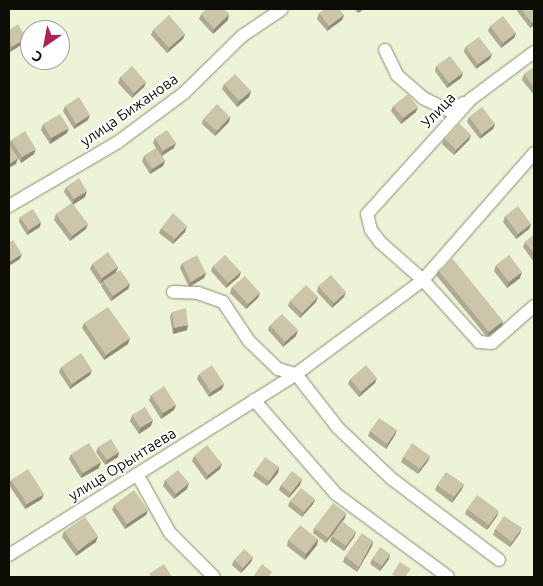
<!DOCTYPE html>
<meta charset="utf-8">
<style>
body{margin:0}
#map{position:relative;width:543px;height:586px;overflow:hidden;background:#edf3d7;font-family:Ubuntu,sans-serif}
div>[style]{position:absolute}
.roads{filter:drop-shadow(0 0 1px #888d73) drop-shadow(0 0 1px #888d73)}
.minor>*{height:12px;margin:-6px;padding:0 6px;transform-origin:6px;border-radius:6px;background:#fff}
.wall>*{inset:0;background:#b0a992}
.shaded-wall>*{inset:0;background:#908a77}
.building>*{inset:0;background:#cdc5aa}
span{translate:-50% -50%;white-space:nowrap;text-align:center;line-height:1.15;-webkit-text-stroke:4px #fff;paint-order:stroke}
.street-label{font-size:15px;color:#0c0e05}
.frame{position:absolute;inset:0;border:10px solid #0c0e05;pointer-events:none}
.north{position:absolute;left:20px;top:20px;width:50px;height:50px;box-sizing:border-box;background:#fff;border:1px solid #9e9f9b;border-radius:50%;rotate:213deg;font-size:14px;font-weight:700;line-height:20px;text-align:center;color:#0c0e05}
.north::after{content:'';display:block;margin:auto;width:18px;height:22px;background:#ae2059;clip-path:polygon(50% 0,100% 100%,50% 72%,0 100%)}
</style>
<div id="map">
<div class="roads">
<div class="minor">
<i style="left:385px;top:50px;width:28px;rotate:64deg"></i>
<i style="left:397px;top:75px;width:35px;rotate:41deg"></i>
<i style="left:423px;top:98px;width:30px;rotate:26deg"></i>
<i style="left:450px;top:111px;width:16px;rotate:-30deg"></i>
<i style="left:534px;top:52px;width:79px;rotate:143.3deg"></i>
<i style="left:471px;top:99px;width:155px;rotate:132.1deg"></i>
<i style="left:367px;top:214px;width:16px;rotate:76deg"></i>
<i style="left:371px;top:230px;width:15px;rotate:53deg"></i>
<i style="left:380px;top:242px;width:57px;rotate:41.5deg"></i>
<i style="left:423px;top:280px;width:84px;rotate:47.9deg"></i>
<i style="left:479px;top:342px;width:13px;rotate:4deg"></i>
<i style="left:492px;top:343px;width:56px;rotate:-41.4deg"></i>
<i style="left:9px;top:206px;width:126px;rotate:-30.4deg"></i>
<i style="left:118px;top:142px;width:82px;rotate:-36.6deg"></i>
<i style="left:184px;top:93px;width:81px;rotate:-44.5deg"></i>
<i style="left:242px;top:36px;width:48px;rotate:-34deg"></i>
<i style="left:173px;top:292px;width:25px;rotate:2deg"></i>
<i style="left:198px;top:293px;width:27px;rotate:20deg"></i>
<i style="left:223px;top:302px;width:47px;rotate:56.3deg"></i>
<i style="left:249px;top:341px;width:40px;rotate:44deg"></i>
<i style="left:278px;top:369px;width:19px;rotate:16deg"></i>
<i style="left:296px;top:374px;width:68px;rotate:52.1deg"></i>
<i style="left:338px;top:428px;width:74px;rotate:43.4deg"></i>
<i style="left:392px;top:479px;width:134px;rotate:37.1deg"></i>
<i style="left:254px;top:400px;width:125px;rotate:48.9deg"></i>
<i style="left:336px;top:494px;width:139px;rotate:36.5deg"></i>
<i style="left:137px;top:474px;width:68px;rotate:60.8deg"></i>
<i style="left:170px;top:533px;width:62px;rotate:45deg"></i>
<i style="left:9px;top:555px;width:339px;rotate:-32.2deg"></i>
<i style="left:296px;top:374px;width:158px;rotate:-36.5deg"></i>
<i style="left:423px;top:280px;width:169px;rotate:-48.8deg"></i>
</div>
</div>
<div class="wall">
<i style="clip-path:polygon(354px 9px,364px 9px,358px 13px)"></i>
<i style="clip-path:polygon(518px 9px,534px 9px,534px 25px,530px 28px,517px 11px)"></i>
<i style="clip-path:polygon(319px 13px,344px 15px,342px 20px,327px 31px,317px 19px)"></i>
<i style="clip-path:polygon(201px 14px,228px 20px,213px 34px,199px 19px)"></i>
<i style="clip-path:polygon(490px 26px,516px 33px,514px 38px,501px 48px,488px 31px)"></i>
<i style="clip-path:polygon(9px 30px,26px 38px,24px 43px,10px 52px,9px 49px)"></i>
<i style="clip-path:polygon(153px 30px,185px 34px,183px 39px,167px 53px,151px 35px)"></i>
<i style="clip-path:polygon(465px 47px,492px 54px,490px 59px,476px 69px,464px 52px)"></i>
<i style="clip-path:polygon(436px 66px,463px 73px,461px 78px,447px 88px,435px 71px)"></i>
<i style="clip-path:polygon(534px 67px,534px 95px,522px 80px,524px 74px)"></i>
<i style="clip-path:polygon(120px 77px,146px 82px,144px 87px,132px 98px,118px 83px)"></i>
<i style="clip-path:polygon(224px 84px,251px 91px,249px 97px,237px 107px,222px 89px)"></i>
<i style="clip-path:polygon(65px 106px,88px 120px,74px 129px,63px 111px)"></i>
<i style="clip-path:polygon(393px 106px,416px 112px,401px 124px,391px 111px)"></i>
<i style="clip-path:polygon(230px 117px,229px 122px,215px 136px,202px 124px,203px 119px)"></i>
<i style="clip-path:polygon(469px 117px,495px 124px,493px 129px,480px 139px,467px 122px)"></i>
<i style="clip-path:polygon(43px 124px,67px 133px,50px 144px,41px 130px)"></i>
<i style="clip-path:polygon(471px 135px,469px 140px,454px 155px,442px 144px,444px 138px)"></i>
<i style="clip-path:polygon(155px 138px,174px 148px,162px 156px,165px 161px,163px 166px,150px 174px,142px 161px,144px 156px,156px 148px,153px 143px)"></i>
<i style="clip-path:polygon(11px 140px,34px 154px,21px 163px,9px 145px)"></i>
<i style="clip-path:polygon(66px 187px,85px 197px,73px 204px,86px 229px,70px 241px,54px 220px,56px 214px,72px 203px,64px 192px)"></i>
<i style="clip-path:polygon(505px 216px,531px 224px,529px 229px,516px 239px,503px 222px)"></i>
<i style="clip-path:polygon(20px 217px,40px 227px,27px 235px,19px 222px)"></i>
<i style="clip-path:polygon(161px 228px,185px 232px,173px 244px,159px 233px)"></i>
<i style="clip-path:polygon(534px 235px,534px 262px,523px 247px,525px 242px)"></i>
<i style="clip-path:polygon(182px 263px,206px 273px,204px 278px,189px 287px,180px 268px)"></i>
<i style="clip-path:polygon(92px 264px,118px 267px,116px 272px,130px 284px,128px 289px,111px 301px,101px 286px,103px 281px,100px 284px,90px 269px)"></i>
<i style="clip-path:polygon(496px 265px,520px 278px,507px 288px,494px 271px)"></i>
<i style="clip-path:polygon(213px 266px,241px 272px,239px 277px,226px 288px,211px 271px)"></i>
<i style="clip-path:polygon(438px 270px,502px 326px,487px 337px,436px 275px)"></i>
<i style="clip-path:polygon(318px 286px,344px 297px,332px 308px,317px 292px)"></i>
<i style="clip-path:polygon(232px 287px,260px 293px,258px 298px,246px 309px,230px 293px)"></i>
<i style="clip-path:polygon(318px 297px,316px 302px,300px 318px,288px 306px,290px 301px)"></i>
<i style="clip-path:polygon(172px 312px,187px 330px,173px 334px,170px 317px)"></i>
<i style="clip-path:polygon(84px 323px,128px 344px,104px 360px,82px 328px)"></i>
<i style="clip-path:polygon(270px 325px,296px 336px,283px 347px,268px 330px)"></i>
<i style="clip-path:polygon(61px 367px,90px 375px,70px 389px,59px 372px)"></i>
<i style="clip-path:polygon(199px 374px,224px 384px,222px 389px,209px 397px,197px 379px)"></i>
<i style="clip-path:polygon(350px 379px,375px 383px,359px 397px,348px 384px)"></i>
<i style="clip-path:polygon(151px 395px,176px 405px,174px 410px,161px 419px,149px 400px)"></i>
<i style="clip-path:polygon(132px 415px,151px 426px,139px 434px,130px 421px)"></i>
<i style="clip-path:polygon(397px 430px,395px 435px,386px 449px,368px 436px,370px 431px)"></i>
<i style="clip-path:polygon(98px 447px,119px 452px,118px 457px,105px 465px,96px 452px)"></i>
<i style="clip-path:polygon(71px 454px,99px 468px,81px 478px,69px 459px)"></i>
<i style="clip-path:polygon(194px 456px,222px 464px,220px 469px,206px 480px,192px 461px)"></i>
<i style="clip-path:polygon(430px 456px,428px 461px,418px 474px,401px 462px,403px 457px)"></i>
<i style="clip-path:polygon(279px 467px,278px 473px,267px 486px,253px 476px,255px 471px)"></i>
<i style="clip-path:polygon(302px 479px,300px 485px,289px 498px,279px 490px,281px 485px)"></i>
<i style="clip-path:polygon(11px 480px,42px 499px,25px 509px,9px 485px)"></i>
<i style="clip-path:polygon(165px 480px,187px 489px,174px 499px,163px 486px)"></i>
<i style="clip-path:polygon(464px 484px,462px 489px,452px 503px,435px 490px,437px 485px)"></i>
<i style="clip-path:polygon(315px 499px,313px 504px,302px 517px,288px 506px,290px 501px)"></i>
<i style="clip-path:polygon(114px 505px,146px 515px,125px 529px,112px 510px)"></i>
<i style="clip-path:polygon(467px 509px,497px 516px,487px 530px,465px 514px)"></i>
<i style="clip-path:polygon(345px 518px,342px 522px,356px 532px,354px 537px,344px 551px,330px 541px,333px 533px,326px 543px,313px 533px,314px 528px)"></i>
<i style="clip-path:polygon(495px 529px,520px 533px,510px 547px,493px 535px)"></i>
<i style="clip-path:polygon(64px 531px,96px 542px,76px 556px,62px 537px)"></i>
<i style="clip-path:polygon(318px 539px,317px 545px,305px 560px,287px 546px,288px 540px)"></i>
<i style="clip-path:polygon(373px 541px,372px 546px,357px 572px,343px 562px,345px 556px)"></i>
<i style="clip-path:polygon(253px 557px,251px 562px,241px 573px,232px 565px,234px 560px)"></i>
<i style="clip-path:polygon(372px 559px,389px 559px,380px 571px,370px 564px)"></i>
</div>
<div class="shaded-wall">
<i style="clip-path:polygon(359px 9px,364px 9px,358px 13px)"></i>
<i style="clip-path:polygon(229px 14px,228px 20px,213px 34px,214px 29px)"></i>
<i style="clip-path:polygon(344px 15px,342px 20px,327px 31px,329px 26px)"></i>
<i style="clip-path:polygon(534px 21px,534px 25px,530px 28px,532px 23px)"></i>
<i style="clip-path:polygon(516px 33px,514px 38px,501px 48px,503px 43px)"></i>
<i style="clip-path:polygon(185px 34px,183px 39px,167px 53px,169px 48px)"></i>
<i style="clip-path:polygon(26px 38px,24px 43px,10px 52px,12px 47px)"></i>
<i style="clip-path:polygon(492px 54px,490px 59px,476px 69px,478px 64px)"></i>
<i style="clip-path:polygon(463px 73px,461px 78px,447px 88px,449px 83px)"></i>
<i style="clip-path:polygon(146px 82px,144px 87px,132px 98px,134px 93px)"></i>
<i style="clip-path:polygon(251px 91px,249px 97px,237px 107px,239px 101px)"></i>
<i style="clip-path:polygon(418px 107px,416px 112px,401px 124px,403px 118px)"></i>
<i style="clip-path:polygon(90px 115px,88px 120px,74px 129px,76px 124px)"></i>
<i style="clip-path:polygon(230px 117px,229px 122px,215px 136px,217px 131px)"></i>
<i style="clip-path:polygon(495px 124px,493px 129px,480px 139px,482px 134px)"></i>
<i style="clip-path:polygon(69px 128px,67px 133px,50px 144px,51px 138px)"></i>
<i style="clip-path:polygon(471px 135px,469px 140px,454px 155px,456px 150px)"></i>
<i style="clip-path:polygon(176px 143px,174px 148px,161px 156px,163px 151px)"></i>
<i style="clip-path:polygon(36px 149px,34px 154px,21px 163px,22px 157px)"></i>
<i style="clip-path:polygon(18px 158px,16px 164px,9px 168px,9px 164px)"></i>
<i style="clip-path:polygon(165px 161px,163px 166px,150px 174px,152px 169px)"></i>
<i style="clip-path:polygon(87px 191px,85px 197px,73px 205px,74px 199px)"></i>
<i style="clip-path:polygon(41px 222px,40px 227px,27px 235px,29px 230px)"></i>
<i style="clip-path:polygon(88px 224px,86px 229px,70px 241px,72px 236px)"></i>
<i style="clip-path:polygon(531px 224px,529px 229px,516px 239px,518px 234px)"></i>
<i style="clip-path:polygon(187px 226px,185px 232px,173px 244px,175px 239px)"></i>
<i style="clip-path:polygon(22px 254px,20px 259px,9px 266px,9px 262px)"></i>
<i style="clip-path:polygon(118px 267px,116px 272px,100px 284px,102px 278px)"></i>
<i style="clip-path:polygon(241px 272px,239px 277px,226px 288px,228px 283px)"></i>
<i style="clip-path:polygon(522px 272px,520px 278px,507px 288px,509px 282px)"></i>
<i style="clip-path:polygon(206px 273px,204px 278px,189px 287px,191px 282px)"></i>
<i style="clip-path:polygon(130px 284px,128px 289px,111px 301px,113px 296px)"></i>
<i style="clip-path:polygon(346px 292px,344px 297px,332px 308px,334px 303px)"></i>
<i style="clip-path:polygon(260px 293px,258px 298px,246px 309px,248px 304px)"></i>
<i style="clip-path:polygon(318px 297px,316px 302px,300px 318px,302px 313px)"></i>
<i style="clip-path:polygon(503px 321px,502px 326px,487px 337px,489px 332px)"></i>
<i style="clip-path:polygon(188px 325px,187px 330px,173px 334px,174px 328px)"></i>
<i style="clip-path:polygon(298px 330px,296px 336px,283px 347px,285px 342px)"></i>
<i style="clip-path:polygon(130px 338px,128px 344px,104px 360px,106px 355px)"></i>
<i style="clip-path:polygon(92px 370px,90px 375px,70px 389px,72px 384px)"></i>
<i style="clip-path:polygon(377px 378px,375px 383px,359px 397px,361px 392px)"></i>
<i style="clip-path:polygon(224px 384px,222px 389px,209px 397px,211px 392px)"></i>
<i style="clip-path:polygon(176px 405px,174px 410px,161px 419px,163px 413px)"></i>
<i style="clip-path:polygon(153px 420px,151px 426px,139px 434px,140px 428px)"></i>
<i style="clip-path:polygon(397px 430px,395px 435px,386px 449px,387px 444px)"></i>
<i style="clip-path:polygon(119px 452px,118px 457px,105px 465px,107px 460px)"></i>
<i style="clip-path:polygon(430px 456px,428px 461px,418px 474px,420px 469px)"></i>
<i style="clip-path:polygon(101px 462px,99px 468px,81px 478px,83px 473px)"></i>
<i style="clip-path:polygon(222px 464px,220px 469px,206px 480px,208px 475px)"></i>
<i style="clip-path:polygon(279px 467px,278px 473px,267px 486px,269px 481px)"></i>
<i style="clip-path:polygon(302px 479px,300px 485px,289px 498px,291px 493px)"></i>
<i style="clip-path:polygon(189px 483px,187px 489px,174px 499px,176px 494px)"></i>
<i style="clip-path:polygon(464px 484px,462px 489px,452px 503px,454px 497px)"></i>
<i style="clip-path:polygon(44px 494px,42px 499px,25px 509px,27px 504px)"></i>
<i style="clip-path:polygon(315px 499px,313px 504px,302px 517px,304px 512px)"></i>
<i style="clip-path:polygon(148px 510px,146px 515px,125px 529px,127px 524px)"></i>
<i style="clip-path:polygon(499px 511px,497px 516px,487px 530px,489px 525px)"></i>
<i style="clip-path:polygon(346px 513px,345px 518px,326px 543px,328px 538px)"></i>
<i style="clip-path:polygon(522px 528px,520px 533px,510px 547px,512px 542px)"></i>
<i style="clip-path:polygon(356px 532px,354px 537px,344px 551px,346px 546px)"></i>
<i style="clip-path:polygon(98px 536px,96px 542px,76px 556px,78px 551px)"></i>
<i style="clip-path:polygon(318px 539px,317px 545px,305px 560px,306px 554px)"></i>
<i style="clip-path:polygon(373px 541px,372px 546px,357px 572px,359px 567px)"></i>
<i style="clip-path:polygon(390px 554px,389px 559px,380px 571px,382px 566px)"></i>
<i style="clip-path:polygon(253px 557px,251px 562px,241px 573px,243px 568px)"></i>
</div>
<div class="building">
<i style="clip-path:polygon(206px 9px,224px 9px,229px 14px,214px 29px,201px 14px)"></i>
<i style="clip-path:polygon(325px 9px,339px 9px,344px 15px,329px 26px,319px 13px)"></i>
<i style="clip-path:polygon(521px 9px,534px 9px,534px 21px,532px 23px)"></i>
<i style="clip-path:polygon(169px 15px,185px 34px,169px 48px,153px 30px)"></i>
<i style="clip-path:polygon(503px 16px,516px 33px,503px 43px,490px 26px)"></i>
<i style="clip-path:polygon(18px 24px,26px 38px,12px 47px,9px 40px,9px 30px)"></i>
<i style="clip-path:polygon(48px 26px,50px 30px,42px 30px)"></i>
<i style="clip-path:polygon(479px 37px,492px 54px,478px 64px,465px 47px)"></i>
<i style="clip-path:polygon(450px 56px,463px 73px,449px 83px,436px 66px)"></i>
<i style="clip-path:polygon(132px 66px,146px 82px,134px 93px,120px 77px)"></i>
<i style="clip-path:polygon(534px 67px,534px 88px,524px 74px)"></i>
<i style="clip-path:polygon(235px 74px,251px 91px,239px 101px,224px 84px)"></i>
<i style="clip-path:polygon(408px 94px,418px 107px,403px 118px,393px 106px)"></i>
<i style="clip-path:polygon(79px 97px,90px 115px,76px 124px,65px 106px)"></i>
<i style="clip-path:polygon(217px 104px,230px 117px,217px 131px,203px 119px)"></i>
<i style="clip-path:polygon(482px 107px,495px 124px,482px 134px,469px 117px)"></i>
<i style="clip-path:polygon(60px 114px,69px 128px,51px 138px,43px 124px)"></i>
<i style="clip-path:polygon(459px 123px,471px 135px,456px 150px,444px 138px)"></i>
<i style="clip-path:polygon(167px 130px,176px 143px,163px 151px,155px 138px)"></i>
<i style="clip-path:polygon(25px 131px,36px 149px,22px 157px,11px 140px)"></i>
<i style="clip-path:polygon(9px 144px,18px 158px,9px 164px)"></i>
<i style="clip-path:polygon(156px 148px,165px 161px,152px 169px,144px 156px)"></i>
<i style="clip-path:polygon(79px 178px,87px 191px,74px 199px,66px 187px)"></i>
<i style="clip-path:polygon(72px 203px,88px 224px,72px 236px,56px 214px)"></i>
<i style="clip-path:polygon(518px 206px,531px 224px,518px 234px,505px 216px)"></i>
<i style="clip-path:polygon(33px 209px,41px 222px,29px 230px,20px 217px)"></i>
<i style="clip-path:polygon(173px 213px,187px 226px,175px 239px,161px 228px)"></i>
<i style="clip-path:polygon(534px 235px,534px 254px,525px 242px)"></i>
<i style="clip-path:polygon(13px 240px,22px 254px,9px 262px,9px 243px)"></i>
<i style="clip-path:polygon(108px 252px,118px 267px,102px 278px,92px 264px)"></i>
<i style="clip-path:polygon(197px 255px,206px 273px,191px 282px,182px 263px)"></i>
<i style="clip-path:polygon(225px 255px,241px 272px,228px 283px,213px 266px)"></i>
<i style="clip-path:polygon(509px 255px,522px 272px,509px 282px,496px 265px)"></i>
<i style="clip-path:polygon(452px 258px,503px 321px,489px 332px,438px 270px)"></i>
<i style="clip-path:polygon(120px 270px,130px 284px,113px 296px,103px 281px)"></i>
<i style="clip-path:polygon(331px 275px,346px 292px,334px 303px,318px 286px)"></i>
<i style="clip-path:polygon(245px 276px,260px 293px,248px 304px,232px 287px)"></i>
<i style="clip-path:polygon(306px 285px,318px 297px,302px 313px,290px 301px)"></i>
<i style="clip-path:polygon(108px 307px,130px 338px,106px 355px,84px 323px)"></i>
<i style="clip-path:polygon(186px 308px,188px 325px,174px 328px,172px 312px)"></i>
<i style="clip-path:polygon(282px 314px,298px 330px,285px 342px,270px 325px)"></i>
<i style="clip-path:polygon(81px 353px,92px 370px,72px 384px,61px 367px)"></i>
<i style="clip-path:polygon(212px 365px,224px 384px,211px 392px,199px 374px)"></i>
<i style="clip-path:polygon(366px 365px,377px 378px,361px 392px,350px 379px)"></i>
<i style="clip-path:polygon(164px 386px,176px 405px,163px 413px,151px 395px)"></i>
<i style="clip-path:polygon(145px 407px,153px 420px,140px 428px,132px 415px)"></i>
<i style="clip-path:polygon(379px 418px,397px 430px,387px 444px,370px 431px)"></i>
<i style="clip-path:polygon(111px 439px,119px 452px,107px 460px,98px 447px)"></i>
<i style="clip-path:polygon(89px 443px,101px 462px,83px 473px,71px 454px)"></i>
<i style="clip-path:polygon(412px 443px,430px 456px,420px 469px,403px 457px)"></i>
<i style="clip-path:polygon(207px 445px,222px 464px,208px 475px,194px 456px)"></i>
<i style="clip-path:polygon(265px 457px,279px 467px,269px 481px,255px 471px)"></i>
<i style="clip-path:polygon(28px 469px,44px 494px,27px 504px,11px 480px)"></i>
<i style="clip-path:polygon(178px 470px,189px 483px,176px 494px,165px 480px)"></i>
<i style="clip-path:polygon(292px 471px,302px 479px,291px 493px,281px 485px)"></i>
<i style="clip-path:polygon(446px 472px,464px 484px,454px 497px,437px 485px)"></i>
<i style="clip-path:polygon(301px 488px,315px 499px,304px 512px,290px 501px)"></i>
<i style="clip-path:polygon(134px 490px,148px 510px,127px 524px,114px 505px)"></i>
<i style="clip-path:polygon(477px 495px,499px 511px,489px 525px,467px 509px)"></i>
<i style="clip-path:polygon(333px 503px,346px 513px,328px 538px,314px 528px)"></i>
<i style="clip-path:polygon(504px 516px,522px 528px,512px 542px,495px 529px)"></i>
<i style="clip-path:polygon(85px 517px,98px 536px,78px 551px,64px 531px)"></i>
<i style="clip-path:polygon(342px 521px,356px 532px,346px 546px,332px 536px)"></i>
<i style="clip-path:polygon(300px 525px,318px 539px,306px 554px,288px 540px)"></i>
<i style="clip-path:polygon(362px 533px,373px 541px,359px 567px,345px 556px)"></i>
<i style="clip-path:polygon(380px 547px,390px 554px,382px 566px,372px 559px)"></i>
<i style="clip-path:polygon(244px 549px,253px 557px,243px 568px,234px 560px)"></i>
<i style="clip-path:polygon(400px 562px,411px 569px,405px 577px,396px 577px,392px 574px)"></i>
<i style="clip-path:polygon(164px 564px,172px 577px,151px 577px,149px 574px)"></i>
<i style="clip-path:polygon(262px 564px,272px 572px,268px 577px,253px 577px)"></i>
</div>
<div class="street-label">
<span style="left:129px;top:110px;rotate:-35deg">улица Бижанова</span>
<span style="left:438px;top:110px;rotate:-47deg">Улица</span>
<span style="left:122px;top:464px;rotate:-32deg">улица Орынтаева</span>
</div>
<div class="frame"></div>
<div class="north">С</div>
</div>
